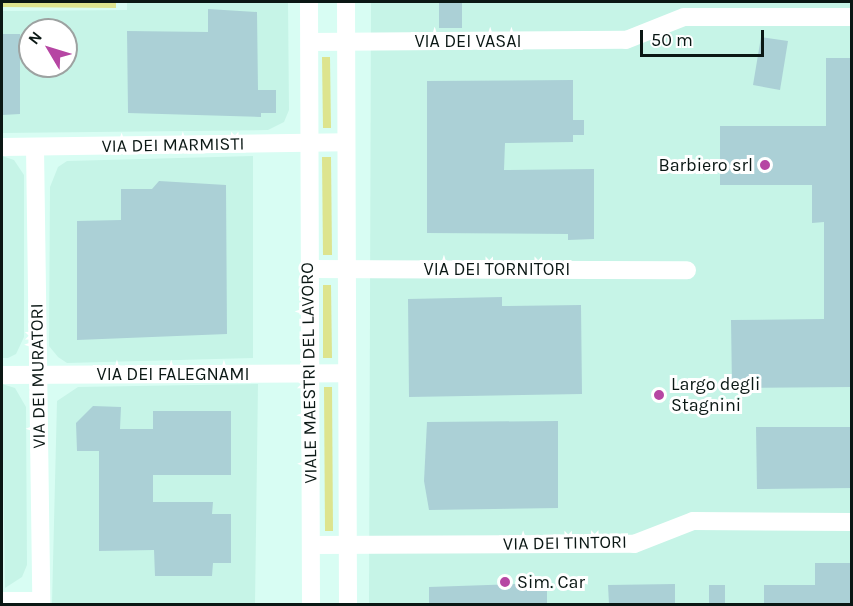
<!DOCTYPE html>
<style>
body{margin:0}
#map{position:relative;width:853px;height:606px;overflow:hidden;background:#d8fdf3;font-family:Karla,sans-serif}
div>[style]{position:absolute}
.built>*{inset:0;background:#c6f4e7}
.green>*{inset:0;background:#dde48e}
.building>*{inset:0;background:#abd0d6}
.minor>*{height:18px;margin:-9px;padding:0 9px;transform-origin:9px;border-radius:9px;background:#fff}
.dots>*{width:16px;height:16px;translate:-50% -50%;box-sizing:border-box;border:3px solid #fff;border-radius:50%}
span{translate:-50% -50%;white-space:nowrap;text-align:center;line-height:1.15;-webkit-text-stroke:6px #fff;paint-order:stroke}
.street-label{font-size:18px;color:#0a1714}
.poi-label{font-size:18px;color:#0a1714}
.right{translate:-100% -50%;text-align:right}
.left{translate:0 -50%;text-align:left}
.frame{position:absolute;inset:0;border:3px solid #0a1714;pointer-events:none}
.north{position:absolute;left:18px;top:18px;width:60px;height:60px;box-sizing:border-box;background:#fff;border:2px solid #9da2a1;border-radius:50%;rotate:308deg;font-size:16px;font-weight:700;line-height:24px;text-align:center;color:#0a1714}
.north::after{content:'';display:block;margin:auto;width:21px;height:27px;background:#b646a3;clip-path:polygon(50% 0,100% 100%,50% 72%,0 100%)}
.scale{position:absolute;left:640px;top:30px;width:124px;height:27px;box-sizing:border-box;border:3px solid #0a1714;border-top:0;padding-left:8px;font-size:18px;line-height:21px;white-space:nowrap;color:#0a1714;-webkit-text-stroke:4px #fff;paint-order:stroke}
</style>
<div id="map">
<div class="built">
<i style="clip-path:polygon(evenodd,127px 2px,288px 2px,289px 110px,284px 122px,268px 130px,2px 133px,2px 11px,127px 10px,127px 2px,30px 30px,66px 30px,66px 66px,30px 66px,30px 30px)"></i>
<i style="clip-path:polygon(371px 2px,851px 2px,851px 604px,369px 604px)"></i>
<i style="clip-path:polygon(2px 156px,14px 160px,24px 175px,24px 337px,16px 354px,8px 358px,2px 358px)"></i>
<i style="clip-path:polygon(253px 156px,253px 358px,67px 363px,58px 357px,49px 346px,50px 187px,58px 167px,67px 161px)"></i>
<i style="clip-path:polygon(2px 384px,15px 388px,26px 407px,27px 565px,22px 577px,5px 588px)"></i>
<i style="clip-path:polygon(258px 384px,255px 604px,52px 604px,57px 401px,78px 387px)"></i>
</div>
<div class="green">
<i style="clip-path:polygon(2px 2px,116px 2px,116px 8px,2px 7px)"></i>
<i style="clip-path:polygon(322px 57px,330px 57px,331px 128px,323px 128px)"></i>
<i style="clip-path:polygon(322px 157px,331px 157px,332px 255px,323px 255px)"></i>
<i style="clip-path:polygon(323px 285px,331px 285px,332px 358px,323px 358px)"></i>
<i style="clip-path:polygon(324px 387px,332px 387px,333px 531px,325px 531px)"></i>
</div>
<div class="building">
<i style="clip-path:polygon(439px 2px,462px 2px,462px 28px,439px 28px)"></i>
<i style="clip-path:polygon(208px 9px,257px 12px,258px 90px,276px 90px,276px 113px,261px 113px,261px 117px,128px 113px,127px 31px,208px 32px)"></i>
<i style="clip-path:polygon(2px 34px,20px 34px,20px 114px,2px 115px)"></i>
<i style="clip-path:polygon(761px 37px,788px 41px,780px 90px,753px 85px)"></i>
<i style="clip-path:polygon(826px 58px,852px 58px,852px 387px,732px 388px,731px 320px,824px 319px,824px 222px,812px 223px,812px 185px,720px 185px,720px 126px,826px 126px)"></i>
<i style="clip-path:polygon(573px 80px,573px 120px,584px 120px,584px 135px,573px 135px,573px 142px,505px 143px,504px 170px,594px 169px,594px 239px,568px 240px,568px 234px,427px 233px,427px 81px)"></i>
<i style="clip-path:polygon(159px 181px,226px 185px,227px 334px,77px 340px,77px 221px,121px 220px,121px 189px,152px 189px)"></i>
<i style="clip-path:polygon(502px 297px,502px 306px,581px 305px,582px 394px,409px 397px,408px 299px)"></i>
<i style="clip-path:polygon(93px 406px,121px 407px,120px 429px,153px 429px,153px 411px,231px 411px,231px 475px,153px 475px,153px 502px,213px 502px,212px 514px,231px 514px,231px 563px,213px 563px,212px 576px,155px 576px,154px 550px,99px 551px,99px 451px,77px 451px,76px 423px)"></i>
<i style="clip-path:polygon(558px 421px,558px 508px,429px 510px,424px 481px,427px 422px)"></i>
<i style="clip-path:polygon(756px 427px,852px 427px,852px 488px,757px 489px)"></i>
<i style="clip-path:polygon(815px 563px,852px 563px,852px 604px,764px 604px,764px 585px,815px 585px)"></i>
<i style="clip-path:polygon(547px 583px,547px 604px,429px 604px,429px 587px)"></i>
<i style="clip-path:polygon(675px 584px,675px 604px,609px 604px,608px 585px)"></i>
<i style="clip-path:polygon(709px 585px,725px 585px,725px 604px,709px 604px)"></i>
</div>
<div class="minor">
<i style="left:309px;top:2px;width:602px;rotate:89.81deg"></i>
<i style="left:346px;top:2px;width:602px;rotate:89.81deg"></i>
<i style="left:310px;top:42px;width:316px;rotate:-0.4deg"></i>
<i style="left:626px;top:40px;width:62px;rotate:-21.6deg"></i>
<i style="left:684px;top:17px;width:168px"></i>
<i style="left:2px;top:147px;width:343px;rotate:-0.8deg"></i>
<i style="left:35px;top:147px;width:457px;rotate:89.2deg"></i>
<i style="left:308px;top:269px;width:379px;rotate:0.2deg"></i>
<i style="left:2px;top:375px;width:343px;rotate:-0.3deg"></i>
<i style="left:311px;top:545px;width:323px;rotate:-0.2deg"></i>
<i style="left:634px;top:544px;width:63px;rotate:-21.3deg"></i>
<i style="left:693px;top:521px;width:159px;rotate:0.4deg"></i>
<i style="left:2px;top:601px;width:39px"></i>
</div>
<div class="dots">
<i style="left:765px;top:165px;background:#b646a3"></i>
<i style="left:659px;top:395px;background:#b646a3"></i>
<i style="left:505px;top:582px;background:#b646a3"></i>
</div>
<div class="street-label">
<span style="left:468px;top:41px">VIA DEI VASAI</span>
<span style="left:173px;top:145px;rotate:-1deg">VIA DEI MARMISTI</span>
<span style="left:497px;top:269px">VIA DEI TORNITORI</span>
<span style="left:309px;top:373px;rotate:-91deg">VIALE MAESTRI DEL LAVORO</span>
<span style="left:173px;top:374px">VIA DEI FALEGNAMI</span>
<span style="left:38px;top:376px;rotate:-91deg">VIA DEI MURATORI</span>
<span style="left:565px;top:543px;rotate:-1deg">VIA DEI TINTORI</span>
</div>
<div class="poi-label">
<span class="right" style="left:753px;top:165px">Barbiero srl</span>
<span class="left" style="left:671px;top:395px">Largo degli<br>Stagnini</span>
<span class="left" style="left:517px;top:582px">Sim. Car</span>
</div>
<div class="frame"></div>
<div class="north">N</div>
<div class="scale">50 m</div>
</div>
